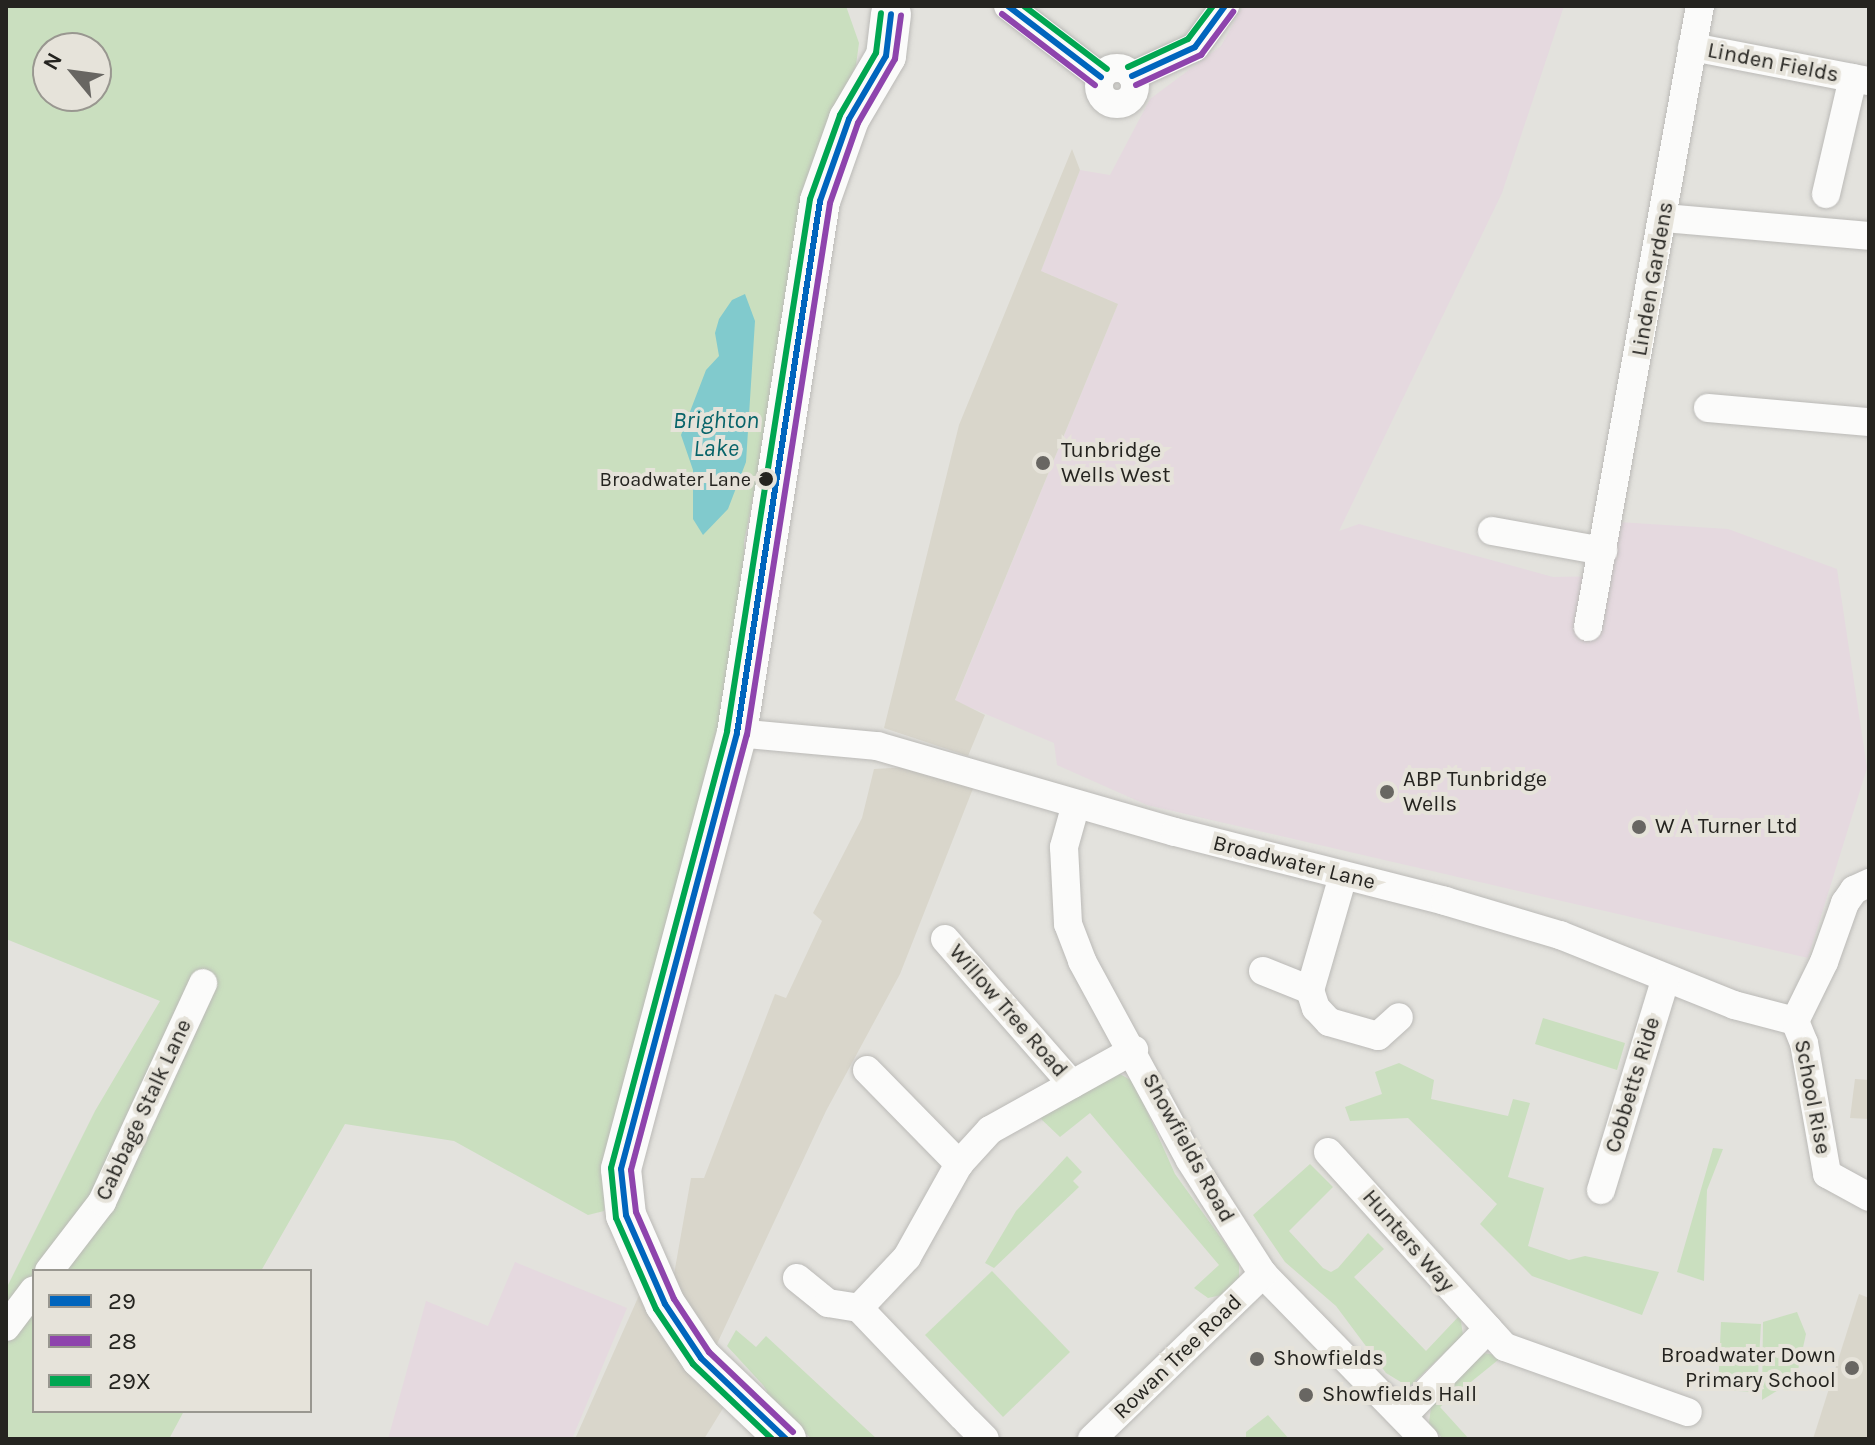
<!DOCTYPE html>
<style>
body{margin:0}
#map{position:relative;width:1875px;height:1445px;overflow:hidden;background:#e3e2dd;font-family:Karla,sans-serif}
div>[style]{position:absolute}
.commercial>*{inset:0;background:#e5d9df}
.built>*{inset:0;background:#d9d6cb}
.green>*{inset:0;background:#cadfbf}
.water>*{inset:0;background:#81cacd}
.roads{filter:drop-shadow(0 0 2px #bbbab7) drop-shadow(0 0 2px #bbbab7)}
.minor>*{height:28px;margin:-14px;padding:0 14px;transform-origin:14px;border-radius:14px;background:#fbfbfa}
.minor>.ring{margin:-14px;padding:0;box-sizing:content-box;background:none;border:28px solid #fbfbfa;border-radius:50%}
.highway>*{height:40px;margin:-20px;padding:0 20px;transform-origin:20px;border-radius:20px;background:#fbfbfa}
.bus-1>*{height:6px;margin:-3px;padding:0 3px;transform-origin:3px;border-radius:3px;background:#0065bd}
.bus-2>*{height:6px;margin:-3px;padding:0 3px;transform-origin:3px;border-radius:3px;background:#8e44ad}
.bus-3>*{height:6px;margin:-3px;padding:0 3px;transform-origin:3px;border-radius:3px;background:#00a651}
.dots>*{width:22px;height:22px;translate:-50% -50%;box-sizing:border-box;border:4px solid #e6e3da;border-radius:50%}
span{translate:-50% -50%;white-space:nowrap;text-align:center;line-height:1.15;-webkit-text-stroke:8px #e6e3da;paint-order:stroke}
.bus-label{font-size:20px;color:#252420}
.right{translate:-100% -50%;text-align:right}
.street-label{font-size:22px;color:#252420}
.poi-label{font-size:22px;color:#252420}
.left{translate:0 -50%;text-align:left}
.water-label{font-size:24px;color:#076369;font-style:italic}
.frame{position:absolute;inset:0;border:8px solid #252420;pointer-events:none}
.legend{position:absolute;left:32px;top:1269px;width:280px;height:144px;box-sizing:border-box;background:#e6e3da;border:2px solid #999790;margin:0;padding:10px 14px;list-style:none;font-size:24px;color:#252420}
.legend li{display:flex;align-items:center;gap:16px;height:40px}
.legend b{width:40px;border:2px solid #999790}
.north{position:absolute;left:32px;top:32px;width:80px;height:80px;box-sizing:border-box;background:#e6e3da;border:2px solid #999790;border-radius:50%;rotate:299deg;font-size:22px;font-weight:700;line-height:32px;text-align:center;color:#252420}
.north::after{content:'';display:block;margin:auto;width:28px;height:36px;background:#686662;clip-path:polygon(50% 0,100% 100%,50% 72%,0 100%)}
</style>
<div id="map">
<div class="commercial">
<i style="clip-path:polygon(1243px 6px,1564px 6px,1502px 193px,1339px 531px,1359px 524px,1553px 577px,1607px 576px,1618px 522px,1728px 529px,1837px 569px,1867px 768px,1808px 958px,1147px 805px,1057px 765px,1054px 743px,955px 701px,1118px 304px,1041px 271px,1080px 170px,1110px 175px,1150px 99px,1221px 46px)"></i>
<i style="clip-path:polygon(515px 1262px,627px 1308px,572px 1439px,388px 1439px,426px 1301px,488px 1326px)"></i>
</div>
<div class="built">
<i style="clip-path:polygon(1072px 149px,1080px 170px,1041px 271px,1118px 304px,955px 700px,985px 715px,968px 756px,884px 728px,959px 425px)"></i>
<i style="clip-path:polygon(909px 767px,974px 786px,900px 974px,826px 1111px,716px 1346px,673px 1280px,691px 1178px,704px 1178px,775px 994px,786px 998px,822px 921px,813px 913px,862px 818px,874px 769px)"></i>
<i style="clip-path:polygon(1855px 1079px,1869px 1080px,1869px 1119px,1850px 1118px)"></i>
<i style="clip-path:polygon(641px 1291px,675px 1341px,676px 1357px,725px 1405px,704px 1439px,575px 1439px)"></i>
<i style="clip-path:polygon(1859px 1294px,1869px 1298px,1869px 1439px,1813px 1439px)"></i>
</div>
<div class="green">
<i style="clip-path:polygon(evenodd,6px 6px,846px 6px,859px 43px,856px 65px,827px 135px,744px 542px,746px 595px,715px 768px,606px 1150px,604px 1211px,588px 1215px,454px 1141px,345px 1124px,261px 1271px,34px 1271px,34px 1411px,184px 1411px,169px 1439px,6px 1439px,6px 1289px,95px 1111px,160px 1001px,6px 939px,6px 6px,48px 48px,96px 48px,96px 96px,48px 96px,48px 48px)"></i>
<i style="clip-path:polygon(1543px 1018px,1625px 1043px,1617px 1070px,1535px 1044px)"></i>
<i style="clip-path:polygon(1399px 1063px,1434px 1080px,1431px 1099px,1508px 1116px,1513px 1099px,1530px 1103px,1508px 1177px,1544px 1188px,1528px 1246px,1569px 1260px,1585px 1256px,1659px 1272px,1642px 1315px,1532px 1276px,1480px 1224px,1497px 1204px,1408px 1118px,1350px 1121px,1345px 1107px,1382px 1094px,1375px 1072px)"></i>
<i style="clip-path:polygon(1120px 1074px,1134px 1082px,1175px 1174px,1239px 1263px,1239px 1277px,1226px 1294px,1208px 1298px,1194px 1288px,1219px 1265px,1090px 1113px,1060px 1137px,1039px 1117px)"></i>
<i style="clip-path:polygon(1713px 1148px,1723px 1149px,1707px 1190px,1704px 1281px,1677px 1272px)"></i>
<i style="clip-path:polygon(1067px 1156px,1082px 1172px,1073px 1181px,1079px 1187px,994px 1268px,985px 1263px,1016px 1211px)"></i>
<i style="clip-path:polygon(1310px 1164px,1333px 1187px,1289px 1231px,1323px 1268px,1331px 1272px,1338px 1268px,1368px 1233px,1384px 1249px,1354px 1277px,1426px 1351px,1460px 1315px,1463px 1335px,1409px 1387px,1386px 1373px,1336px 1306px,1285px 1262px,1253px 1215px)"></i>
<i style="clip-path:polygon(992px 1271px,1070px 1352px,1003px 1417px,925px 1335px)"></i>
<i style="clip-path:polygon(1797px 1312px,1806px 1334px,1796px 1379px,1762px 1400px,1763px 1322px)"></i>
<i style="clip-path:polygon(1721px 1322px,1761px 1324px,1757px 1392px,1718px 1390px)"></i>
<i style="clip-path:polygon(736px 1330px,756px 1347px,766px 1336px,877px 1439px,812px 1439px,763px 1397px,767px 1391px,763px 1385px,727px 1346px)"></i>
<i style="clip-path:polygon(1483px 1353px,1503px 1356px,1440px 1407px,1469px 1439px,1443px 1439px,1429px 1423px,1431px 1407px)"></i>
<i style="clip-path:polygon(1268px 1415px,1289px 1439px,1246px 1439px,1246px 1432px)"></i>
</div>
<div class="water">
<i style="clip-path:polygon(745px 294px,755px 321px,746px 462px,728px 509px,703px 535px,693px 519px,693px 470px,681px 435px,706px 370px,719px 356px,715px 333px,719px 319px,732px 300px)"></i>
</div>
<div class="roads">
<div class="minor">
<i style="left:1008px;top:6px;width:117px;rotate:37.4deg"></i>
<i style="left:1692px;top:47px;width:180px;rotate:10.9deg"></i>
<i class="ring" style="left:1099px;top:68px;width:8px;height:8px"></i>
<i style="left:1132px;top:76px;width:69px;rotate:-24.7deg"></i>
<i style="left:1195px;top:47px;width:51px;rotate:-53.8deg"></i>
<i style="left:1826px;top:194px;width:119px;rotate:-76.9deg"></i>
<i style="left:1664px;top:218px;width:206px;rotate:5deg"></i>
<i style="left:1708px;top:408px;width:162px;rotate:5deg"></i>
<i style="left:1492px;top:531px;width:113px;rotate:10.2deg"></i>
<i style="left:1588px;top:627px;width:631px;rotate:-79.78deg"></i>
<i style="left:737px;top:733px;width:141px;rotate:5.3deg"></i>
<i style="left:877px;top:746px;width:310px;rotate:16.1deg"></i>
<i style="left:1175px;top:832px;width:279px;rotate:14.3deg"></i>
<i style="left:1445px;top:901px;width:120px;rotate:16.5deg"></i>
<i style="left:1560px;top:935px;width:188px;rotate:21.9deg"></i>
<i style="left:1734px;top:1005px;width:63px;rotate:14.7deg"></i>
<i style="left:1076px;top:804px;width:45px;rotate:105.6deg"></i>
<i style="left:1064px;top:847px;width:77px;rotate:87deg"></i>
<i style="left:1068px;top:924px;width:40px;rotate:69deg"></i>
<i style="left:1082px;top:961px;width:226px;rotate:61.5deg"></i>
<i style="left:1190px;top:1160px;width:135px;rotate:57.4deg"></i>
<i style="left:1263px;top:1274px;width:231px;rotate:45.7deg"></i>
<i style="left:1343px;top:876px;width:119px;rotate:106.1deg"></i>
<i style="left:1310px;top:990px;width:19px;rotate:72deg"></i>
<i style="left:1316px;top:1008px;width:19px;rotate:47deg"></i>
<i style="left:1329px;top:1022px;width:51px;rotate:15.9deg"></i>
<i style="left:1378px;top:1036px;width:28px;rotate:-42deg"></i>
<i style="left:945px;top:939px;width:193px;rotate:48.8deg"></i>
<i style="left:1263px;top:971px;width:51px;rotate:22deg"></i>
<i style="left:1795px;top:1021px;width:24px;rotate:68deg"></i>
<i style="left:1804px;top:1043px;width:133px;rotate:80deg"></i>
<i style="left:1827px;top:1174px;width:48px;rotate:28.7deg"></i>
<i style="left:1795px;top:1021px;width:66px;rotate:-63.8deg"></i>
<i style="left:1824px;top:962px;width:63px;rotate:-70.4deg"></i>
<i style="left:1845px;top:903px;width:16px;rotate:-55deg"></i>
<i style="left:1854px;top:890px;width:17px;rotate:-25deg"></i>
<i style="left:867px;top:1070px;width:132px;rotate:45.6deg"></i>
<i style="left:1328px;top:1152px;width:263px;rotate:47.8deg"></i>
<i style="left:1505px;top:1347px;width:194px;rotate:19.6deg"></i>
<i style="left:1601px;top:1190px;width:219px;rotate:-73deg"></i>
<i style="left:49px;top:1271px;width:87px;rotate:-52.5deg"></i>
<i style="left:102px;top:1202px;width:241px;rotate:-65.2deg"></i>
<i style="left:797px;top:1278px;width:40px;rotate:39deg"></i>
<i style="left:828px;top:1303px;width:31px;rotate:9deg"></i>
<i style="left:6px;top:1327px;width:46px;rotate:-52.9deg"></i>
<i style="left:1403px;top:1416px;width:122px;rotate:-45.7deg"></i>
<i style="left:963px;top:1417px;width:151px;rotate:-133.7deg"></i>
<i style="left:859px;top:1308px;width:70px;rotate:-46.7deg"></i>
<i style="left:907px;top:1257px;width:107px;rotate:-60.8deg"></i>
<i style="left:959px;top:1164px;width:46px;rotate:-47.6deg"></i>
<i style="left:990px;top:1130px;width:165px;rotate:-29.1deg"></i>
<i style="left:967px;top:1421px;width:25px;rotate:45deg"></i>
<i style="left:1092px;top:1439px;width:238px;rotate:-44deg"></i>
</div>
<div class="highway">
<i style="left:786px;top:1439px;width:117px;rotate:-136.4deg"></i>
<i style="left:701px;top:1358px;width:65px;rotate:-123.7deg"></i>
<i style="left:665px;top:1304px;width:97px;rotate:-113.7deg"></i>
<i style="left:626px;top:1215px;width:46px;rotate:-96.2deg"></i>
<i style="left:621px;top:1169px;width:451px;rotate:-75.1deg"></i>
<i style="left:737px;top:733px;width:538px;rotate:-81.13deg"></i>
<i style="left:820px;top:201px;width:87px;rotate:-70.5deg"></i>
<i style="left:849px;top:119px;width:73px;rotate:-59.6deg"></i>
<i style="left:886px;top:56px;width:42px;rotate:-83.2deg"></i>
</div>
</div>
<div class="bus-1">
<i style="left:1008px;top:6px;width:117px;rotate:37.4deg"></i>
<i style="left:1132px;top:76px;width:69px;rotate:-24.7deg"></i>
<i style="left:1195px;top:47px;width:51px;rotate:-53.8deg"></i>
<i style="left:786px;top:1439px;width:117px;rotate:-136.4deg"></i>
<i style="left:701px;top:1358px;width:65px;rotate:-123.7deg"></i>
<i style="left:665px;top:1304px;width:97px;rotate:-113.7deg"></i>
<i style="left:626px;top:1215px;width:46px;rotate:-96.2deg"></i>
<i style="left:621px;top:1169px;width:451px;rotate:-75.1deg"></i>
<i style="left:737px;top:733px;width:538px;rotate:-81.13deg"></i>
<i style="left:820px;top:201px;width:87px;rotate:-70.5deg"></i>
<i style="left:849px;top:119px;width:73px;rotate:-59.6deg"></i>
<i style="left:886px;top:56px;width:42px;rotate:-83.2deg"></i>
</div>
<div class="bus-2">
<i style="left:1002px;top:14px;width:117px;rotate:37.4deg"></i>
<i style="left:1136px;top:85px;width:72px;rotate:-24.8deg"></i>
<i style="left:1201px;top:55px;width:54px;rotate:-53.3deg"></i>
<i style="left:793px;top:1432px;width:116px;rotate:-136.4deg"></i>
<i style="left:709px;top:1352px;width:64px;rotate:-123.4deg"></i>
<i style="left:674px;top:1299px;width:95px;rotate:-113.6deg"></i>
<i style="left:636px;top:1212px;width:42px;rotate:-96.8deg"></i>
<i style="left:631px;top:1170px;width:450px;rotate:-75.1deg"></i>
<i style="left:747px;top:735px;width:538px;rotate:-81.13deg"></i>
<i style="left:830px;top:203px;width:85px;rotate:-70.7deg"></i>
<i style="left:858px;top:123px;width:74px;rotate:-60deg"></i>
<i style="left:895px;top:59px;width:44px;rotate:-82.2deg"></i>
</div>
<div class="bus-3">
<i style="left:1024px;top:6px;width:104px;rotate:37.2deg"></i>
<i style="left:1128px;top:67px;width:66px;rotate:-25deg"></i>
<i style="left:1188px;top:39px;width:41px;rotate:-52.9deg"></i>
<i style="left:772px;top:1439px;width:109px;rotate:-136.5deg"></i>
<i style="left:693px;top:1364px;width:66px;rotate:-123.9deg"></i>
<i style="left:656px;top:1309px;width:99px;rotate:-113.7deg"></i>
<i style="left:616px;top:1218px;width:50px;rotate:-95.7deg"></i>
<i style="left:611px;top:1168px;width:452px;rotate:-75.1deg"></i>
<i style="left:727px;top:731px;width:538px;rotate:-81.13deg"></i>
<i style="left:810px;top:199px;width:89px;rotate:-70.3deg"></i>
<i style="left:840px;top:115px;width:72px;rotate:-59.9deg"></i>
<i style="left:876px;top:53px;width:40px;rotate:-82.9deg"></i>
</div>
<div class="dots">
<i style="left:1043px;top:463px;background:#686662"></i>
<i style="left:766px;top:479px;background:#252420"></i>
<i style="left:1387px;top:792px;background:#686662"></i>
<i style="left:1639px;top:827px;background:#686662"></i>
<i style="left:1257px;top:1359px;background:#686662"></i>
<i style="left:1852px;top:1368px;background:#686662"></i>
<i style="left:1306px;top:1395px;background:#686662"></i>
</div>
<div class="bus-label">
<span class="right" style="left:751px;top:479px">Broadwater Lane</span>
</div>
<div class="street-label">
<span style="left:1773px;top:63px;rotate:11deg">Linden Fields</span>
<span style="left:1653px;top:279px;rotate:-80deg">Linden Gardens</span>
<span style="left:1294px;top:863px;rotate:14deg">Broadwater Lane</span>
<span style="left:1008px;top:1011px;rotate:49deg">Willow Tree Road</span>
<span style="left:1633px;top:1085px;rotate:-73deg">Cobbetts Ride</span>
<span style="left:1812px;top:1097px;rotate:79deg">School Rise</span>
<span style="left:144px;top:1110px;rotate:-65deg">Cabbage Stalk Lane</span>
<span style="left:1188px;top:1148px;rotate:61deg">Showfields Road</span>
<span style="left:1408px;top:1241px;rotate:49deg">Hunters Way</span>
<span style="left:1178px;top:1357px;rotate:-44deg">Rowan Tree Road</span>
</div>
<div class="poi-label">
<span class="left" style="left:1061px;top:463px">Tunbridge<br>Wells West</span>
<span class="left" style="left:1403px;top:792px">ABP Tunbridge<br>Wells</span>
<span class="left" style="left:1655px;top:827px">W A Turner Ltd</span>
<span class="right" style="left:1836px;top:1368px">Broadwater Down<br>Primary School</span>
<span class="left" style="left:1273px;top:1359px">Showfields</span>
<span class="left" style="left:1322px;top:1395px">Showfields Hall</span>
</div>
<div class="water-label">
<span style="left:716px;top:435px">Brighton<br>Lake</span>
</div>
<div class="frame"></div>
<ul class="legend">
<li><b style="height:10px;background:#0065bd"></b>29</li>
<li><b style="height:10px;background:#8e44ad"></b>28</li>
<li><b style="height:10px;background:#00a651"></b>29X</li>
</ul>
<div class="north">N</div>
</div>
